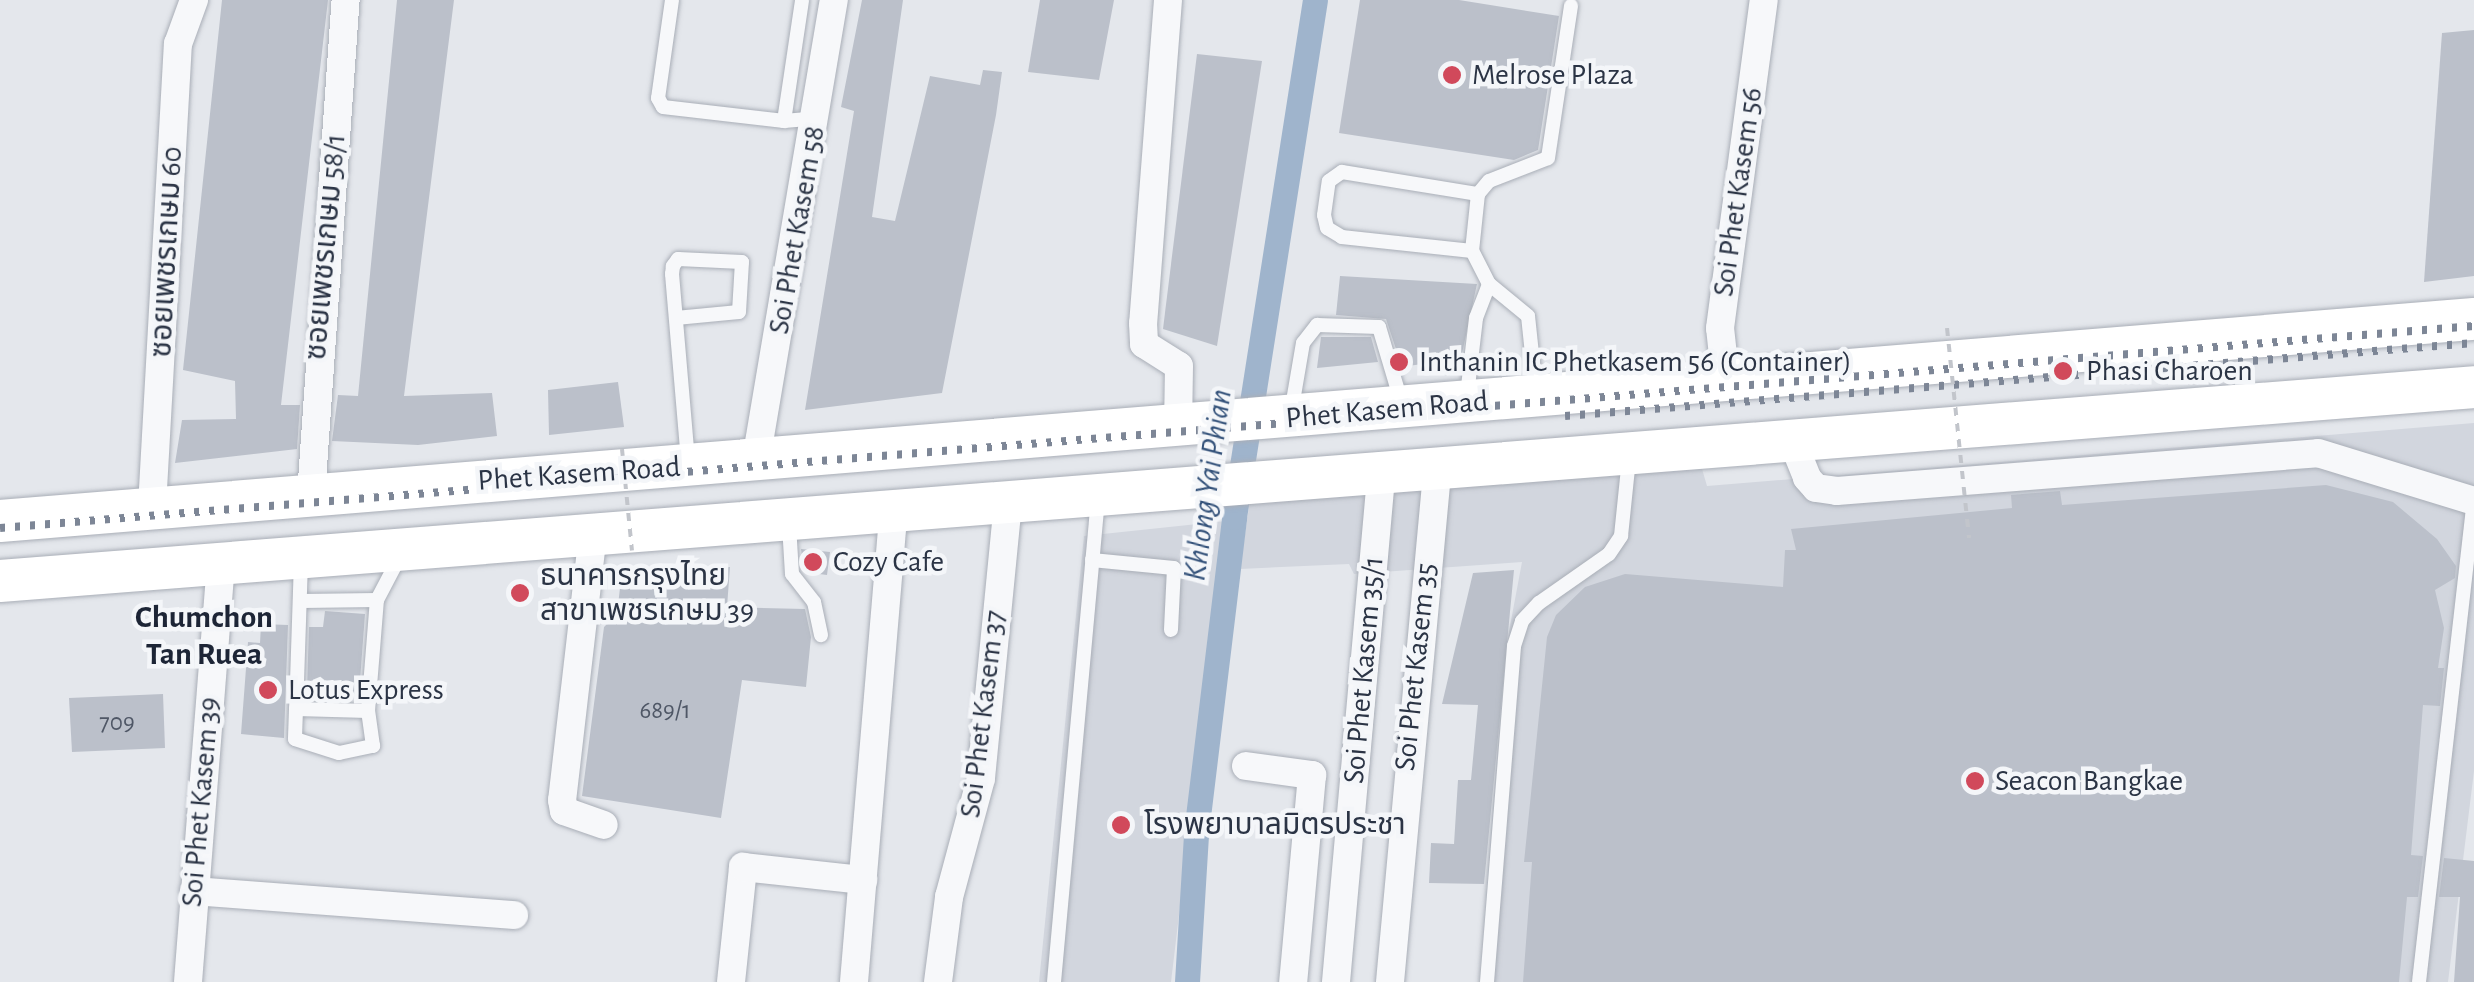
<!DOCTYPE html>
<meta charset="utf-8">
<style>
body{margin:0}
#map{position:relative;width:2474px;height:982px;overflow:hidden;background:#e4e7ec;font-family:"Alegreya Sans","Noto Sans Thai",sans-serif}
div>[style]{position:absolute}
.built>*{inset:0;background:#d2d6de}
.canal>*{height:25px;margin:-12.5px;padding:0 12.5px;transform-origin:12.5px;border-radius:12.5px;background:#9fb4cc}
.building>*{inset:0;background:#bbc0ca}
.roads{filter:drop-shadow(0 0 2px #a9aeb7) drop-shadow(0 0 2px #a9aeb7)}
.lane>*{height:14px;margin:-7px;padding:0 7px;transform-origin:7px;border-radius:7px;background:#f7f8fa}
.street>*{height:28px;margin:-14px;padding:0 14px;transform-origin:14px;border-radius:14px;background:#f7f8fa}
.primary>*{height:42px;margin:-21px;padding:0 21px;transform-origin:21px;border-radius:21px;background:#fff}
.rail>*{height:8px;margin-top:-4px;transform-origin:0;background:repeating-linear-gradient(90deg,#7d8696 0 5px,transparent 0 15px)}
.path-bridge>*{height:4px;margin-top:-2px;transform-origin:0;background:repeating-linear-gradient(90deg,#c2c5cb 0 8px,transparent 0 16px)}
.dots>*{width:28px;height:28px;translate:-50% -50%;box-sizing:border-box;border:5px solid #f4f6f9;border-radius:50%}
span{translate:-50% -50%;white-space:nowrap;text-align:center;line-height:1.15;-webkit-text-stroke:9px #f4f6f9;paint-order:stroke}
.number-label{font-size:25px;color:#4f5766}
.number-label span{-webkit-text-stroke-width:0}
.poi-label{font-size:30px;color:#2b3445}
.left{translate:0 -50%;text-align:left}
.street-label{font-size:30px;color:#2b3445}
.water-label{font-size:32px;color:#34527a;font-style:italic}
.neighbourhood-label{font-size:32px;color:#1d2536;font-weight:700}
</style>
<div id="map">
<div class="built">
<i style="clip-path:polygon(2474px 423px,2474px 771px,2448px 982px,1480px 982px,1504px 658px,1522px 562px,1354px 574px,1349px 564px,1240px 569px,1250px 500px,1700px 462px,1707px 486px)"></i>
<i style="clip-path:polygon(1226px 521px,1171px 982px,1039px 982px,1084px 536px)"></i>
</div>
<div class="canal">
<i style="left:1187px;top:982px;width:149px;rotate:-86.5deg"></i>
<i style="left:1196px;top:833px;width:318px;rotate:-83.1deg"></i>
<i style="left:1234px;top:517px;width:523px;rotate:-81.1deg"></i>
</div>
<div class="building">
<i style="clip-path:polygon(222px 0,328px 0,281px 405px,300px 405px,297px 449px,175px 463px,182px 420px,236px 419px,235px 381px,183px 370px)"></i>
<i style="clip-path:polygon(397px 0,454px 0,404px 396px,492px 393px,497px 436px,418px 445px,332px 441px,338px 395px,358px 396px)"></i>
<i style="clip-path:polygon(862px 0,903px 0,872px 217px,895px 221px,930px 76px,980px 85px,983px 70px,1002px 72px,996px 115px,942px 393px,805px 410px,854px 111px,841px 107px)"></i>
<i style="clip-path:polygon(1040px 0,1114px 0,1099px 80px,1028px 72px)"></i>
<i style="clip-path:polygon(1360px 0,1459px 0,1559px 16px,1538px 150px,1514px 160px,1339px 133px)"></i>
<i style="clip-path:polygon(2474px 30px,2474px 276px,2424px 282px,2442px 33px)"></i>
<i style="clip-path:polygon(1197px 54px,1262px 61px,1217px 346px,1163px 329px)"></i>
<i style="clip-path:polygon(1340px 276px,1477px 284px,1461px 358px,1402px 367px,1386px 319px,1336px 315px)"></i>
<i style="clip-path:polygon(1321px 337px,1371px 337px,1378px 362px,1317px 368px)"></i>
<i style="clip-path:polygon(618px 382px,624px 427px,549px 435px,548px 390px)"></i>
<i style="clip-path:polygon(2326px 485px,2393px 502px,2437px 539px,2456px 566px,2455px 578px,2435px 590px,2444px 628px,2438px 668px,2444px 668px,2440px 706px,2423px 705px,2411px 855px,2423px 856px,2418px 897px,2407px 897px,2399px 982px,1523px 982px,1532px 862px,1524px 862px,1547px 637px,1556px 615px,1585px 587px,1625px 574px,1783px 587px,1785px 550px,1796px 550px,1791px 529px,2012px 508px,2011px 495px,2060px 491px,2062px 505px)"></i>
<i style="clip-path:polygon(801px 549px,830px 552px,827px 575px,804px 572px)"></i>
<i style="clip-path:polygon(730px 567px,727px 607px,805px 609px,811px 637px,806px 687px,742px 680px,721px 818px,582px 796px,604px 627px,617px 614px,621px 579px)"></i>
<i style="clip-path:polygon(1514px 570px,1484px 884px,1429px 883px,1431px 843px,1454px 844px,1458px 780px,1471px 780px,1478px 705px,1442px 704px,1473px 573px)"></i>
<i style="clip-path:polygon(325px 611px,365px 614px,359px 694px,307px 689px,309px 627px,323px 627px)"></i>
<i style="clip-path:polygon(261px 624px,288px 625px,284px 738px,241px 734px,248px 642px,260px 643px)"></i>
<i style="clip-path:polygon(163px 694px,165px 748px,72px 752px,69px 698px)"></i>
<i style="clip-path:polygon(2444px 858px,2474px 861px,2474px 982px,2454px 982px,2460px 897px,2439px 897px)"></i>
</div>
<div class="roads">
<div class="lane">
<i style="left:672px;top:0;width:99px;rotate:98.1deg"></i>
<i style="left:658px;top:98px;width:10px;rotate:61deg"></i>
<i style="left:663px;top:107px;width:122px;rotate:6.6deg"></i>
<i style="left:784px;top:121px;width:32px;rotate:-5deg"></i>
<i style="left:784px;top:121px;width:122px;rotate:-81.5deg"></i>
<i style="left:1472px;top:251px;width:131px;rotate:-173.9deg"></i>
<i style="left:1342px;top:237px;width:17px;rotate:-149deg"></i>
<i style="left:1327px;top:228px;width:13px;rotate:-103deg"></i>
<i style="left:1324px;top:215px;width:34px;rotate:-82deg"></i>
<i style="left:1329px;top:181px;width:16px;rotate:-35deg"></i>
<i style="left:1342px;top:172px;width:138px;rotate:9.2deg"></i>
<i style="left:676px;top:318px;width:63px;rotate:-5.4deg"></i>
<i style="left:739px;top:312px;width:50px;rotate:-86.6deg"></i>
<i style="left:742px;top:262px;width:64px;rotate:-177.3deg"></i>
<i style="left:678px;top:259px;width:9px;rotate:126deg"></i>
<i style="left:673px;top:266px;width:8px;rotate:97deg"></i>
<i style="left:672px;top:274px;width:189px;rotate:85.1deg"></i>
<i style="left:1536px;top:392px;width:76px;rotate:-96deg"></i>
<i style="left:1528px;top:316px;width:50px;rotate:-140.6deg"></i>
<i style="left:1489px;top:284px;width:37px;rotate:-117deg"></i>
<i style="left:1472px;top:251px;width:57px;rotate:-84deg"></i>
<i style="left:1478px;top:194px;width:17px;rotate:-50deg"></i>
<i style="left:1489px;top:181px;width:63px;rotate:-21.3deg"></i>
<i style="left:1548px;top:158px;width:154px;rotate:-81.4deg"></i>
<i style="left:1467px;top:395px;width:78px;rotate:-83.3deg"></i>
<i style="left:1476px;top:318px;width:36px;rotate:-69deg"></i>
<i style="left:1291px;top:413px;width:71px;rotate:-80.3deg"></i>
<i style="left:1303px;top:343px;width:23px;rotate:-52deg"></i>
<i style="left:1317px;top:325px;width:62px;rotate:1.8deg"></i>
<i style="left:1379px;top:327px;width:80px;rotate:73.4deg"></i>
<i style="left:789px;top:525px;width:49px;rotate:86.5deg"></i>
<i style="left:792px;top:574px;width:36px;rotate:52deg"></i>
<i style="left:814px;top:602px;width:34px;rotate:78deg"></i>
<i style="left:1092px;top:560px;width:82px;rotate:5.6deg"></i>
<i style="left:1174px;top:568px;width:62px;rotate:92.8deg"></i>
<i style="left:301px;top:561px;width:148px;rotate:91.9deg"></i>
<i style="left:296px;top:709px;width:72px;rotate:1.6deg"></i>
<i style="left:368px;top:711px;width:111px;rotate:-85.4deg"></i>
<i style="left:377px;top:600px;width:52px;rotate:-62.4deg"></i>
<i style="left:302px;top:601px;width:75px;rotate:-0.8deg"></i>
<i style="left:296px;top:709px;width:30px;rotate:92deg"></i>
<i style="left:295px;top:739px;width:46px;rotate:17.7deg"></i>
<i style="left:339px;top:753px;width:35px;rotate:-12deg"></i>
<i style="left:373px;top:746px;width:35px;rotate:-98deg"></i>
<i style="left:1054px;top:982px;width:482px;rotate:-84.8deg"></i>
<i style="left:1487px;top:982px;width:337px;rotate:-85.4deg"></i>
<i style="left:1514px;top:646px;width:26px;rotate:-72deg"></i>
<i style="left:1522px;top:621px;width:25px;rotate:-47deg"></i>
<i style="left:1539px;top:603px;width:85px;rotate:-35deg"></i>
<i style="left:1609px;top:554px;width:22px;rotate:-56deg"></i>
<i style="left:1621px;top:536px;width:78px;rotate:-84.1deg"></i>
<i style="left:2419px;top:982px;width:483px;rotate:-83.5deg"></i>
</div>
<div class="street">
<i style="left:1168px;top:0;width:324px;rotate:94.4deg"></i>
<i style="left:1143px;top:323px;width:21px;rotate:87deg"></i>
<i style="left:1144px;top:344px;width:41px;rotate:32.2deg"></i>
<i style="left:1179px;top:366px;width:61px;rotate:90.9deg"></i>
<i style="left:1726px;top:383px;width:55px;rotate:-96.2deg"></i>
<i style="left:1720px;top:328px;width:331px;rotate:-82.4deg"></i>
<i style="left:1794px;top:445px;width:35px;rotate:68deg"></i>
<i style="left:1807px;top:478px;width:13px;rotate:48deg"></i>
<i style="left:1816px;top:488px;width:21px;rotate:8deg"></i>
<i style="left:1837px;top:491px;width:482px;rotate:-4.5deg"></i>
<i style="left:2318px;top:453px;width:163px;rotate:17.1deg"></i>
<i style="left:756px;top:460px;width:467px;rotate:-80.4deg"></i>
<i style="left:311px;top:495px;width:496px;rotate:-86deg"></i>
<i style="left:152px;top:507px;width:464px;rotate:-86.8deg"></i>
<i style="left:178px;top:44px;width:47px;rotate:-70deg"></i>
<i style="left:593px;top:533px;width:269px;rotate:96.6deg"></i>
<i style="left:562px;top:800px;width:11px;rotate:80deg"></i>
<i style="left:564px;top:811px;width:42px;rotate:19.3deg"></i>
<i style="left:1246px;top:766px;width:67px;rotate:7.8deg"></i>
<i style="left:1312px;top:775px;width:208px;rotate:95.2deg"></i>
<i style="left:194px;top:891px;width:321px;rotate:4.3deg"></i>
<i style="left:188px;top:982px;width:420px;rotate:-85.5deg"></i>
<i style="left:731px;top:982px;width:116px;rotate:-84deg"></i>
<i style="left:743px;top:867px;width:121px;rotate:6.2deg"></i>
<i style="left:854px;top:982px;width:474px;rotate:-85.2deg"></i>
<i style="left:938px;top:982px;width:86px;rotate:-82.6deg"></i>
<i style="left:949px;top:897px;width:123px;rotate:-74.9deg"></i>
<i style="left:981px;top:778px;width:277px;rotate:-84.4deg"></i>
<i style="left:1336px;top:982px;width:506px;rotate:-84.9deg"></i>
<i style="left:1390px;top:982px;width:511px;rotate:-84.72deg"></i>
</div>
<div class="primary">
<i style="left:0;top:521px;width:2482px;rotate:-4.67deg"></i>
<i style="left:0;top:581px;width:2482px;rotate:-4.48deg"></i>
</div>
</div>
<div class="rail">
<i style="left:1565px;top:416px;width:912px;rotate:-4.59deg"></i>
<i style="left:0;top:528px;width:2482px;rotate:-4.67deg"></i>
</div>
<div class="path-bridge">
<i style="left:1947px;top:328px;width:211px;rotate:84deg"></i>
<i style="left:622px;top:449px;width:102px;rotate:84.4deg"></i>
</div>
<div class="dots">
<i style="left:1452px;top:75px;background:#d1495b"></i>
<i style="left:1399px;top:362px;background:#d1495b"></i>
<i style="left:2063px;top:371px;background:#d1495b"></i>
<i style="left:813px;top:562px;background:#d1495b"></i>
<i style="left:520px;top:593px;background:#d1495b"></i>
<i style="left:268px;top:690px;background:#d1495b"></i>
<i style="left:1975px;top:781px;background:#d1495b"></i>
<i style="left:1121px;top:825px;background:#d1495b"></i>
</div>
<div class="number-label">
<span style="left:665px;top:711px">689/1</span>
<span style="left:117px;top:723px">709</span>
</div>
<div class="poi-label">
<span class="left" style="left:1472px;top:75px">Melrose Plaza</span>
<span class="left" style="left:1419px;top:362px">Inthanin IC Phetkasem 56 (Container)</span>
<span class="left" style="left:2086px;top:371px">Phasi Charoen</span>
<span class="left" style="left:833px;top:562px">Cozy Cafe</span>
<span class="left" style="left:540px;top:593px">ธนาคารกรุงไทย<br>สาขาเพชรเกษม 39</span>
<span class="left" style="left:288px;top:690px">Lotus Express</span>
<span class="left" style="left:1995px;top:781px">Seacon Bangkae</span>
<span class="left" style="left:1144px;top:825px">โรงพยาบาลมิตรประชา</span>
</div>
<div class="street-label">
<span style="left:1738px;top:192px;rotate:-82deg">Soi Phet Kasem 56</span>
<span style="left:797px;top:230px;rotate:-80deg">Soi Phet Kasem 58</span>
<span style="left:326px;top:247px;rotate:-85deg">ซอยเพชรเกษม 58/1</span>
<span style="left:167px;top:252px;rotate:-87deg">ซอยเพชรเกษม 60</span>
<span style="left:1387px;top:410px;rotate:-5deg">Phet Kasem Road</span>
<span style="left:579px;top:474px;rotate:-4deg">Phet Kasem Road</span>
<span style="left:1416px;top:667px;rotate:-84deg">Soi Phet Kasem 35</span>
<span style="left:1364px;top:670px;rotate:-85deg">Soi Phet Kasem 35/1</span>
<span style="left:983px;top:714px;rotate:-83deg">Soi Phet Kasem 37</span>
<span style="left:201px;top:802px;rotate:-85deg">Soi Phet Kasem 39</span>
</div>
<div class="water-label">
<span style="left:1208px;top:485px;rotate:-82deg">Khlong Yai Phian</span>
</div>
<div class="neighbourhood-label">
<span style="left:204px;top:636px">Chumchon<br>Tan Ruea</span>
</div>
</div>
